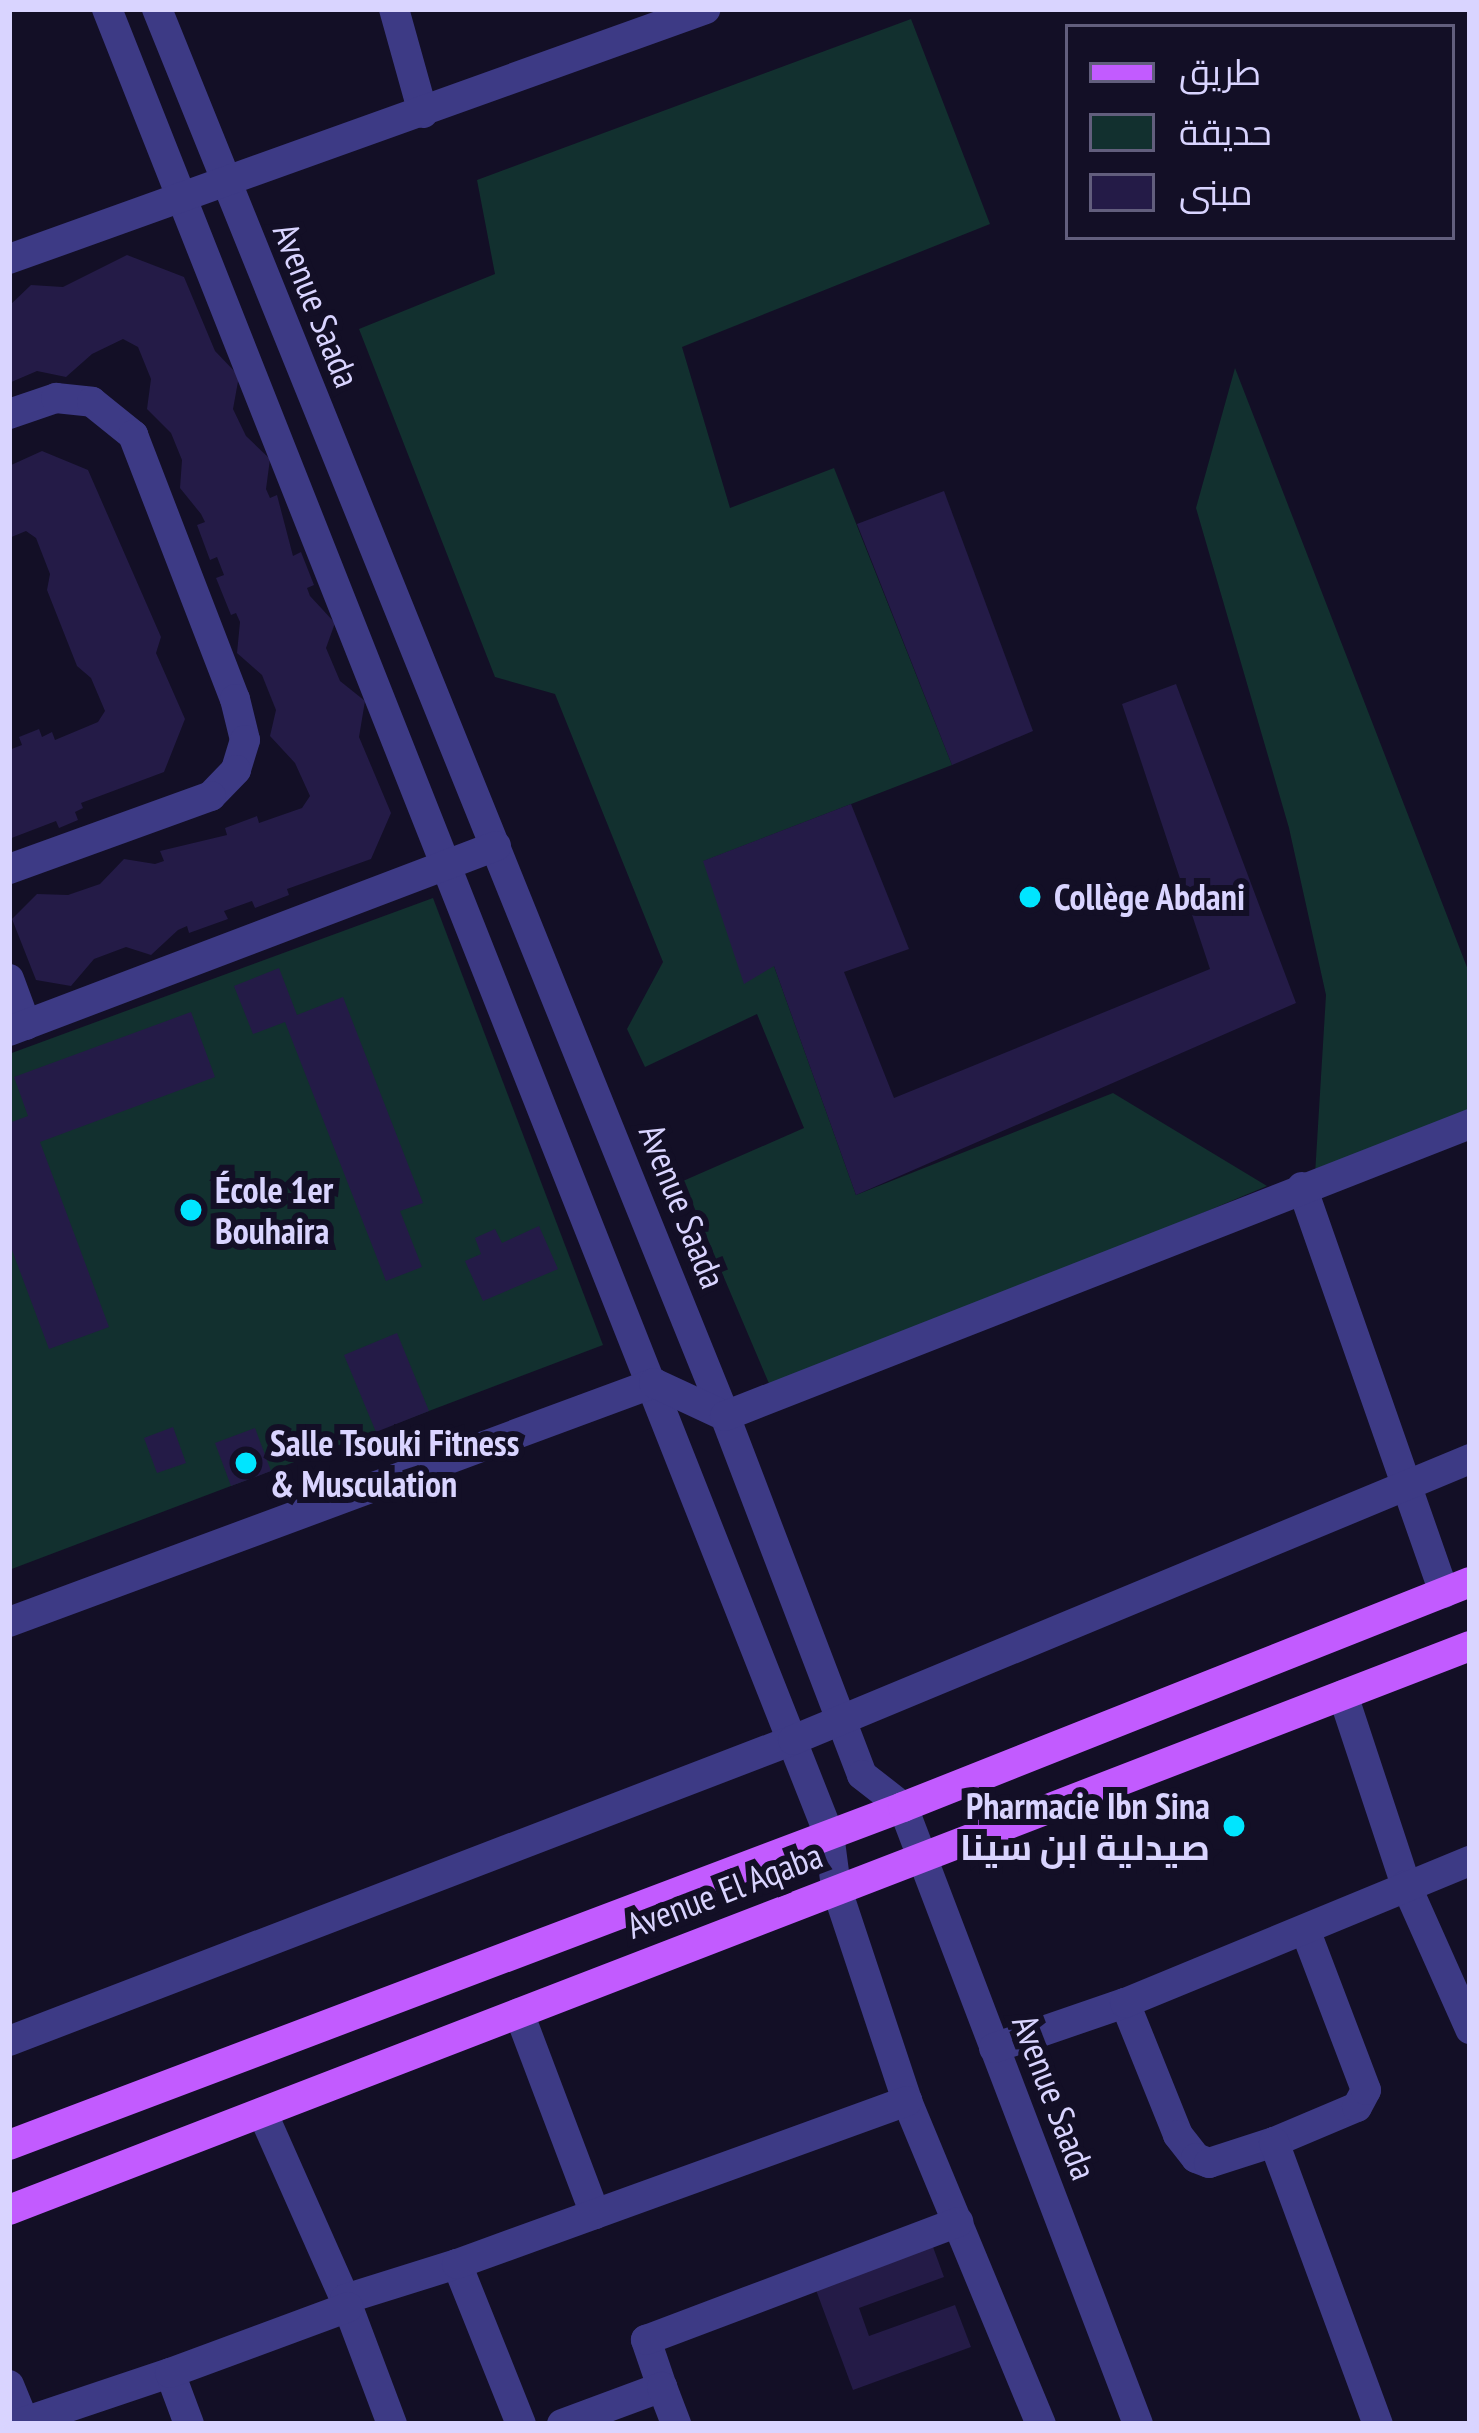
<!DOCTYPE html>
<meta charset="utf-8">
<style>
body{margin:0}
#map{position:relative;width:1479px;height:2433px;overflow:hidden;background:#130f26;font-family:"PT Sans Narrow",Cairo,sans-serif}
div>[style]{position:absolute}
.green>*{inset:0;background:#12302f}
.building>*{inset:0;background:#241b47}
.minor>*{height:30px;margin:-15px;padding:0 15px;transform-origin:15px;border-radius:15px;background:#3d3a85}
.major>*{height:30px;margin:-15px;padding:0 15px;transform-origin:15px;border-radius:15px;background:#c25bff}
.dots>*{width:33px;height:33px;translate:-50% -50%;box-sizing:border-box;border:6px solid #130f26;border-radius:50%}
span{translate:-50% -50%;white-space:nowrap;text-align:center;line-height:1.15;-webkit-text-stroke:12px #130f26;paint-order:stroke}
.street-label{font-size:36px;color:#d9d4ff}
.poi-label{font-size:36px;color:#d9d4ff;font-weight:700}
.left{translate:0 -50%;text-align:left}
.right{translate:-100% -50%;text-align:right}
.frame{position:absolute;inset:0;border:12px solid #d9d4ff;pointer-events:none}
.legend{position:absolute;left:1065px;top:24px;width:390px;height:216px;box-sizing:border-box;background:#130f26;border:3px solid #625e7d;margin:0;padding:15px 21px;list-style:none;font-size:36px;color:#d9d4ff}
.legend li{display:flex;align-items:center;gap:24px;height:60px}
.legend b{width:60px;border:3px solid #625e7d}
</style>
<div id="map">
<div class="green">
<i style="clip-path:polygon(911px 19px,990px 224px,682px 347px,730px 508px,834px 468px,952px 765px,704px 861px,774px 966px,856px 1195px,1113px 1093px,1267px 1186px,773px 1393px,683px 1181px,804px 1128px,757px 1014px,645px 1067px,627px 1029px,663px 962px,555px 694px,495px 677px,359px 329px,495px 274px,477px 180px)"></i>
<i style="clip-path:polygon(1235px 368px,1470px 975px,1470px 1116px,1315px 1175px,1326px 995px,1289px 828px,1196px 508px)"></i>
<i style="clip-path:polygon(433px 898px,603px 1345px,9px 1570px,9px 1054px)"></i>
</div>
<div class="building">
<i style="clip-path:polygon(127px 255px,184px 277px,215px 351px,239px 376px,233px 409px,246px 436px,270px 459px,266px 489px,270px 498px,277px 495px,293px 556px,301px 552px,314px 585px,307px 588px,310px 596px,335px 623px,326px 648px,340px 681px,365px 701px,359px 737px,391px 813px,371px 859px,287px 889px,289px 895px,255px 908px,252px 901px,224px 911px,228px 919px,189px 933px,187px 926px,178px 930px,151px 955px,126px 947px,94px 959px,71px 986px,36px 980px,12px 919px,37px 894px,68px 895px,100px 884px,124px 859px,155px 864px,164px 861px,160px 851px,227px 835px,225px 828px,257px 816px,259px 823px,302px 808px,310px 796px,295px 763px,270px 736px,276px 710px,262px 675px,237px 653px,240px 622px,236px 613px,231px 615px,216px 578px,224px 575px,217px 557px,210px 560px,197px 525px,205px 522px,201px 514px,180px 488px,182px 460px,171px 433px,147px 409px,151px 379px,138px 347px,123px 339px,92px 354px,66px 377px,37px 371px,9px 383px,9px 306px,31px 285px,63px 287px)"></i>
<i style="clip-path:polygon(42px 451px,88px 470px,161px 637px,156px 653px,185px 719px,164px 772px,81px 803px,83px 808px,75px 812px,78px 820px,59px 828px,56px 821px,9px 839px,9px 750px,22px 745px,19px 737px,39px 729px,42px 737px,52px 732px,55px 740px,98px 722px,105px 711px,91px 678px,77px 666px,47px 590px,50px 574px,36px 538px,26px 531px,9px 538px,9px 466px)"></i>
<i style="clip-path:polygon(944px 491px,1033px 731px,952px 765px,857px 524px)"></i>
<i style="clip-path:polygon(1176px 684px,1296px 1003px,856px 1195px,774px 966px,744px 984px,703px 861px,851px 804px,909px 949px,844px 972px,894px 1098px,1210px 969px,1122px 704px)"></i>
<i style="clip-path:polygon(279px 968px,297px 1015px,343px 997px,423px 1203px,400px 1211px,422px 1267px,386px 1281px,285px 1022px,253px 1034px,234px 986px)"></i>
<i style="clip-path:polygon(191px 1012px,215px 1077px,40px 1142px,109px 1327px,49px 1349px,9px 1242px,9px 1123px,28px 1116px,14px 1077px)"></i>
<i style="clip-path:polygon(539px 1226px,558px 1269px,483px 1301px,465px 1261px,481px 1254px,475px 1238px,495px 1229px,502px 1243px)"></i>
<i style="clip-path:polygon(397px 1333px,429px 1411px,376px 1432px,344px 1355px)"></i>
<i style="clip-path:polygon(173px 1427px,186px 1463px,157px 1473px,144px 1438px)"></i>
<i style="clip-path:polygon(255px 1428px,271px 1471px,231px 1486px,215px 1443px)"></i>
<i style="clip-path:polygon(933px 2247px,944px 2277px,859px 2308px,869px 2336px,955px 2305px,971px 2347px,853px 2390px,816px 2290px)"></i>
</div>
<div class="minor">
<i style="left:107px;top:9px;width:1963px;rotate:68.42deg"></i>
<i style="left:829px;top:1834px;width:53px;rotate:82.5deg"></i>
<i style="left:836px;top:1887px;width:225px;rotate:71.6deg"></i>
<i style="left:907px;top:2101px;width:350px;rotate:67.5deg"></i>
<i style="left:157px;top:9px;width:1517px;rotate:68.02deg"></i>
<i style="left:725px;top:1416px;width:384px;rotate:69.1deg"></i>
<i style="left:862px;top:1775px;width:52px;rotate:38deg"></i>
<i style="left:903px;top:1807px;width:660px;rotate:69.15deg"></i>
<i style="left:394px;top:9px;width:108px;rotate:74.4deg"></i>
<i style="left:9px;top:259px;width:740px;rotate:-19.73deg"></i>
<i style="left:9px;top:414px;width:50px;rotate:-18.8deg"></i>
<i style="left:56px;top:398px;width:36px;rotate:6deg"></i>
<i style="left:92px;top:402px;width:53px;rotate:38.8deg"></i>
<i style="left:133px;top:435px;width:283px;rotate:68.9deg"></i>
<i style="left:235px;top:699px;width:42px;rotate:76.3deg"></i>
<i style="left:245px;top:740px;width:31px;rotate:107deg"></i>
<i style="left:236px;top:770px;width:36px;rotate:134deg"></i>
<i style="left:211px;top:796px;width:215px;rotate:160.1deg"></i>
<i style="left:9px;top:979px;width:49px;rotate:69.7deg"></i>
<i style="left:9px;top:1031px;width:521px;rotate:-20.8deg"></i>
<i style="left:1302px;top:1187px;width:430px;rotate:70.7deg"></i>
<i style="left:9px;top:1622px;width:688px;rotate:-20.33deg"></i>
<i style="left:654px;top:1383px;width:78px;rotate:24.9deg"></i>
<i style="left:725px;top:1416px;width:800px;rotate:-21.4deg"></i>
<i style="left:1343px;top:1695px;width:200px;rotate:71.7deg"></i>
<i style="left:1406px;top:1885px;width:158px;rotate:66deg"></i>
<i style="left:1125px;top:2003px;width:142px;rotate:68.1deg"></i>
<i style="left:1178px;top:2135px;width:29px;rotate:52deg"></i>
<i style="left:1196px;top:2158px;width:14px;rotate:21deg"></i>
<i style="left:1209px;top:2163px;width:68px;rotate:-17.9deg"></i>
<i style="left:1274px;top:2142px;width:90px;rotate:-22.9deg"></i>
<i style="left:1357px;top:2107px;width:19px;rotate:-62deg"></i>
<i style="left:1366px;top:2090px;width:169px;rotate:-110.8deg"></i>
<i style="left:519px;top:2013px;width:215px;rotate:69.3deg"></i>
<i style="left:9px;top:2041px;width:840px;rotate:-21deg"></i>
<i style="left:793px;top:1740px;width:733px;rotate:-22.54deg"></i>
<i style="left:994px;top:2048px;width:139px;rotate:-19deg"></i>
<i style="left:1125px;top:2003px;width:373px;rotate:-22.4deg"></i>
<i style="left:263px;top:2114px;width:202px;rotate:66.1deg"></i>
<i style="left:345px;top:2299px;width:134px;rotate:69.4deg"></i>
<i style="left:1274px;top:2142px;width:301px;rotate:69.8deg"></i>
<i style="left:457px;top:2264px;width:172px;rotate:68.2deg"></i>
<i style="left:345px;top:2299px;width:117px;rotate:-17.4deg"></i>
<i style="left:457px;top:2264px;width:479px;rotate:-19.9deg"></i>
<i style="left:9px;top:2385px;width:42px;rotate:67.7deg"></i>
<i style="left:662px;top:2387px;width:50px;rotate:-108.8deg"></i>
<i style="left:646px;top:2340px;width:334px;rotate:-20.7deg"></i>
<i style="left:24px;top:2422px;width:154px;rotate:-18.6deg"></i>
<i style="left:189px;top:2424px;width:54px;rotate:-110.4deg"></i>
<i style="left:170px;top:2373px;width:190px;rotate:-20.3deg"></i>
<i style="left:562px;top:2424px;width:107px;rotate:-20.3deg"></i>
<i style="left:662px;top:2387px;width:40px;rotate:69deg"></i>
</div>
<div class="major">
<i style="left:9px;top:2145px;width:956px;rotate:-20.71deg"></i>
<i style="left:903px;top:1807px;width:610px;rotate:-21.64deg"></i>
<i style="left:9px;top:2210px;width:1566px;rotate:-21.11deg"></i>
</div>
<div class="dots">
<i style="left:1030px;top:897px;background:#00e5ff"></i>
<i style="left:191px;top:1210px;background:#00e5ff"></i>
<i style="left:246px;top:1463px;background:#00e5ff"></i>
<i style="left:1234px;top:1826px;background:#00e5ff"></i>
</div>
<div class="street-label">
<span style="left:317px;top:305px;rotate:68deg">Avenue Saada</span>
<span style="left:683px;top:1206px;rotate:68deg">Avenue Saada</span>
<span style="left:724px;top:1890px;rotate:-21deg">Avenue El Aqaba</span>
<span style="left:1055px;top:2097px;rotate:69deg">Avenue Saada</span>
</div>
<div class="poi-label">
<span class="left" style="left:1054px;top:897px">Collège Abdani</span>
<span class="left" style="left:215px;top:1210px">École 1er<br>Bouhaira</span>
<span class="left" style="left:270px;top:1463px">Salle Tsouki Fitness<br>&amp; Musculation</span>
<span class="right" style="left:1210px;top:1826px">Pharmacie Ibn Sina<br>صيدلية ابن سينا</span>
</div>
<div class="frame"></div>
<ul class="legend">
<li><b style="height:15px;background:#c25bff"></b>طريق</li>
<li><b style="height:33px;background:#12302f"></b>حديقة</li>
<li><b style="height:33px;background:#241b47"></b>مبنى</li>
</ul>
</div>
